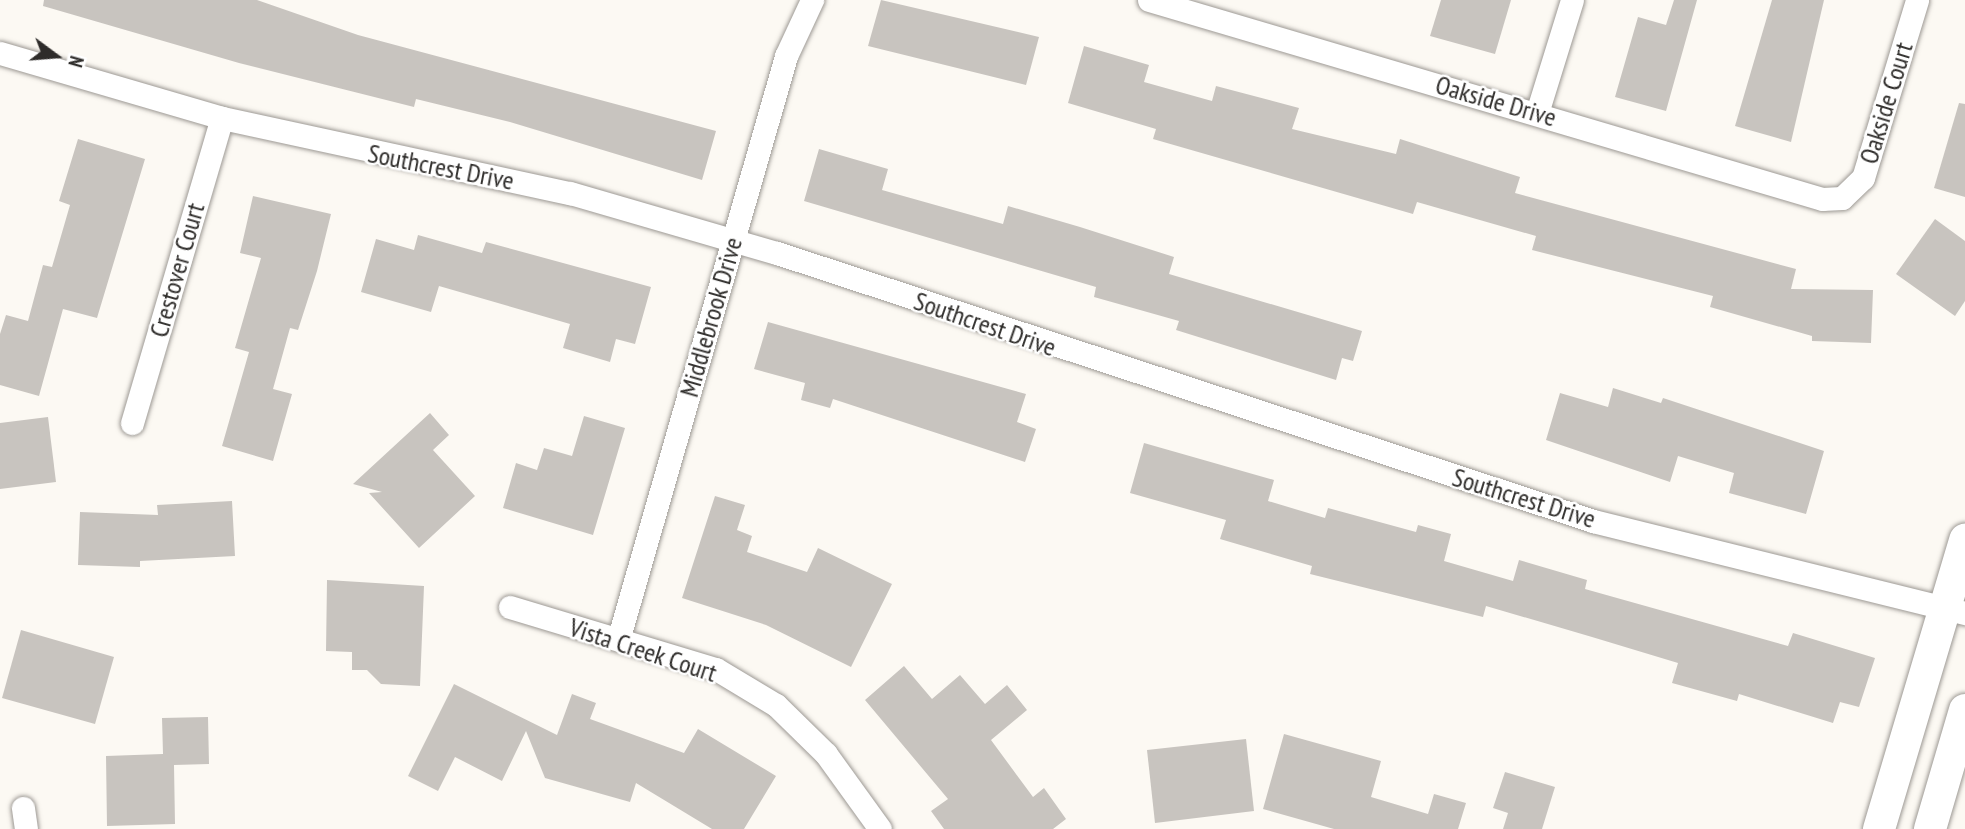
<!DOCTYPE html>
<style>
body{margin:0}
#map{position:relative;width:1965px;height:829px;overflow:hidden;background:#fcf9f3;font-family:"PT Sans Narrow",sans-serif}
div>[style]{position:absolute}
.building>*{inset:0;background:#c8c4bf}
.roads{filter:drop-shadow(0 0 2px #9d9994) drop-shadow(0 0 2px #9d9994)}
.street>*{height:23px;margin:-11.5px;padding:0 11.5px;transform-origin:11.5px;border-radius:11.5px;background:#fff}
.secondary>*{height:32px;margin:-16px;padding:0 16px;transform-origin:16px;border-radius:16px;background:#fff}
span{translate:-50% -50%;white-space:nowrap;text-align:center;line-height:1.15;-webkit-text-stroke:5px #fff;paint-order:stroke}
.street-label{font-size:26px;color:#2e2c2a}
.north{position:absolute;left:21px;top:21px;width:70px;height:70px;-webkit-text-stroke:5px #fff;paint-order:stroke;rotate:106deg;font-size:19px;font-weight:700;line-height:28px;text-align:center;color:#2e2c2a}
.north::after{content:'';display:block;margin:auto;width:24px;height:32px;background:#2e2c2a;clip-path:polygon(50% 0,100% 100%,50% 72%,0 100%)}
</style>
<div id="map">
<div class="building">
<i style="clip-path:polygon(44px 0,257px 0,358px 35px,716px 131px,702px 180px,510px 122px,416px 99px,414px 107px,239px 63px,43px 6px)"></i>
<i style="clip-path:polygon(881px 0,1039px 37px,1026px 85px,868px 46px)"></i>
<i style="clip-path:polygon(1441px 0,1511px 0,1495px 54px,1430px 36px)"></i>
<i style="clip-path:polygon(1674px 0,1697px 0,1666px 111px,1615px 97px,1638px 17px,1666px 25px)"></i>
<i style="clip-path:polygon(1772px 0,1824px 0,1791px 142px,1735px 126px)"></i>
<i style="clip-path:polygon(1084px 46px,1149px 65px,1144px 82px,1212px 101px,1216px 86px,1299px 108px,1292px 129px,1396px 154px,1400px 139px,1520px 177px,1515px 193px,1796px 269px,1791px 289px,1873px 290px,1871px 343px,1812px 341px,1812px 336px,1710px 307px,1713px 296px,1532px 250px,1536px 236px,1417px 202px,1413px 214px,1153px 139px,1156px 129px,1068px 103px)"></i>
<i style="clip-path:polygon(1959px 103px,1965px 104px,1965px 197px,1934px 188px)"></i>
<i style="clip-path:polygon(78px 139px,145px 159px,97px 318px,63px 309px,39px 396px,0 385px,0 334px,6px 315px,28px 321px,43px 265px,52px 267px,70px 205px,59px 201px)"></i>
<i style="clip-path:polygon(819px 149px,888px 169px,882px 190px,1003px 224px,1008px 206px,1080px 227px,1174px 257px,1169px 274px,1362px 331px,1353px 361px,1342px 358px,1336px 380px,1176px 330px,1179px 321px,1094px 297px,1096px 287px,804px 201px)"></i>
<i style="clip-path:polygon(253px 196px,331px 214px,317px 271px,298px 330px,290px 328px,273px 389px,292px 394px,273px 461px,222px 446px,249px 352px,235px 348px,261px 258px,240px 253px)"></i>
<i style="clip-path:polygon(1935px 219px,1965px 241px,1965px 301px,1955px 316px,1896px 274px)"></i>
<i style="clip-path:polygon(418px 235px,482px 253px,486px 242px,651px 287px,635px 344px,616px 339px,610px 362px,563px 348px,570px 324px,439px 286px,431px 312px,361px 292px,376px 239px,414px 250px)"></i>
<i style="clip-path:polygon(768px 322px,1026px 394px,1017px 422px,1036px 429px,1025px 462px,833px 399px,830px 408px,801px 400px,805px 383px,754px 369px)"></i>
<i style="clip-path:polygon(1613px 388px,1661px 403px,1663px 398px,1824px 451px,1806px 514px,1729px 493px,1734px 473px,1678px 456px,1670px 482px,1546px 440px,1560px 393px,1608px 407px)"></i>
<i style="clip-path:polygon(430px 413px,449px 435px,433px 450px,475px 496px,419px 548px,369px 493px,382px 492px,353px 484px)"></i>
<i style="clip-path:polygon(584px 416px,625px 428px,593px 535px,503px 508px,516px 463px,537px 470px,544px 448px,572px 456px)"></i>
<i style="clip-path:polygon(48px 417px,56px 482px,0 489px,0 423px)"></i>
<i style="clip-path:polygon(1144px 443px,1274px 480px,1268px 501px,1325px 518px,1328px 508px,1416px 532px,1418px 525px,1451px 534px,1444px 561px,1513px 581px,1519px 560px,1587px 580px,1585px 589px,1788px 646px,1793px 633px,1875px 658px,1859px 707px,1840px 702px,1833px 723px,1739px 694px,1737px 701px,1672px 683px,1678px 663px,1592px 637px,1486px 606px,1483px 617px,1310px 574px,1312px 566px,1220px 539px,1226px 520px,1130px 493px)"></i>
<i style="clip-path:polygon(715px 496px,745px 505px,737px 530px,752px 536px,747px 552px,807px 572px,818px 548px,892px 584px,851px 667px,766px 625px,682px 598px)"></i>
<i style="clip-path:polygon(232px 501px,235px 556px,140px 561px,140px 567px,78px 565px,80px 512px,158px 515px,157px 505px)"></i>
<i style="clip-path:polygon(327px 580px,424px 586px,420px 686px,381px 684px,367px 670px,352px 670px,352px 652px,326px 651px)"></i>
<i style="clip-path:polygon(21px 630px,114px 657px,95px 724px,2px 698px)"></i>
<i style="clip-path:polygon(904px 666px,932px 699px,960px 675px,985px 704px,1007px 685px,1027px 710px,991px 740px,1033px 797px,1044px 788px,1066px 819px,1053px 829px,944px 829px,931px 811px,948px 799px,865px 700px)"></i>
<i style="clip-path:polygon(454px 684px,557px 735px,572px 694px,596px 703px,590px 719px,684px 753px,698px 729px,776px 776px,744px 829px,712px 829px,636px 783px,630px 802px,545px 778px,526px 731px,502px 781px,455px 757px,438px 791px,408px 776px)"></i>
<i style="clip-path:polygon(208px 717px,209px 764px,174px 765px,175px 824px,107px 826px,106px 756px,163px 754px,162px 718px)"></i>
<i style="clip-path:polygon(1284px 734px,1381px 761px,1371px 797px,1428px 814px,1434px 794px,1466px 803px,1458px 829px,1334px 829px,1263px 809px)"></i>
<i style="clip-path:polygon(1246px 739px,1254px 811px,1155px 823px,1147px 750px)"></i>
<i style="clip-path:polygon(1505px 772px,1555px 787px,1542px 829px,1503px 829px,1508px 813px,1493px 808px)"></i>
</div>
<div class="roads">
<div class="street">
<i style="left:1149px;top:0;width:702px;rotate:16.47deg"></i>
<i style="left:1822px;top:199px;width:20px;rotate:-3deg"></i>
<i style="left:1842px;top:198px;width:29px;rotate:-44deg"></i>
<i style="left:1863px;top:178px;width:186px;rotate:-73.1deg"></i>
<i style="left:0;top:53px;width:231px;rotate:16.3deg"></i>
<i style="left:222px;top:118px;width:356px;rotate:12.2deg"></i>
<i style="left:570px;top:193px;width:216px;rotate:16.2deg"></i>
<i style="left:777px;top:253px;width:859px;rotate:18.18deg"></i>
<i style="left:1593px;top:521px;width:383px;rotate:13.9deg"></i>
<i style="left:1537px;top:113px;width:118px;rotate:-72.8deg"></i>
<i style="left:132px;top:423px;width:318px;rotate:-73.6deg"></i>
<i style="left:510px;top:607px;width:215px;rotate:16.8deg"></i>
<i style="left:716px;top:669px;width:70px;rotate:31deg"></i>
<i style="left:776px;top:705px;width:70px;rotate:44.4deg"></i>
<i style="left:826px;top:754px;width:92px;rotate:54.2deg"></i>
<i style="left:619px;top:637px;width:605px;rotate:-73.96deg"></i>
<i style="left:786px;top:56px;width:62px;rotate:-65.1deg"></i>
<i style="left:23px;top:808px;width:21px;rotate:82deg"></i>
</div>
<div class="secondary">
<i style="left:1879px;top:829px;width:302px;rotate:-73.4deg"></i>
<i style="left:1930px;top:829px;width:124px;rotate:-73.6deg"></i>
</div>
</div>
<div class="street-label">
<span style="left:1496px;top:101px;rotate:16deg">Oakside Drive</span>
<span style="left:1886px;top:103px;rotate:-73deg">Oakside Court</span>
<span style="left:441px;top:167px;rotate:11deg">Southcrest Drive</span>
<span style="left:177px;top:270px;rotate:-74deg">Crestover Court</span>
<span style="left:711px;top:317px;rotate:-74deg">Middlebrook Drive</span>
<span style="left:985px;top:324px;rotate:19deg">Southcrest Drive</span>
<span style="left:1524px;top:498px;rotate:17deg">Southcrest Drive</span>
<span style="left:643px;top:650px;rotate:18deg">Vista Creek Court</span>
</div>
<div class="north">N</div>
</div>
